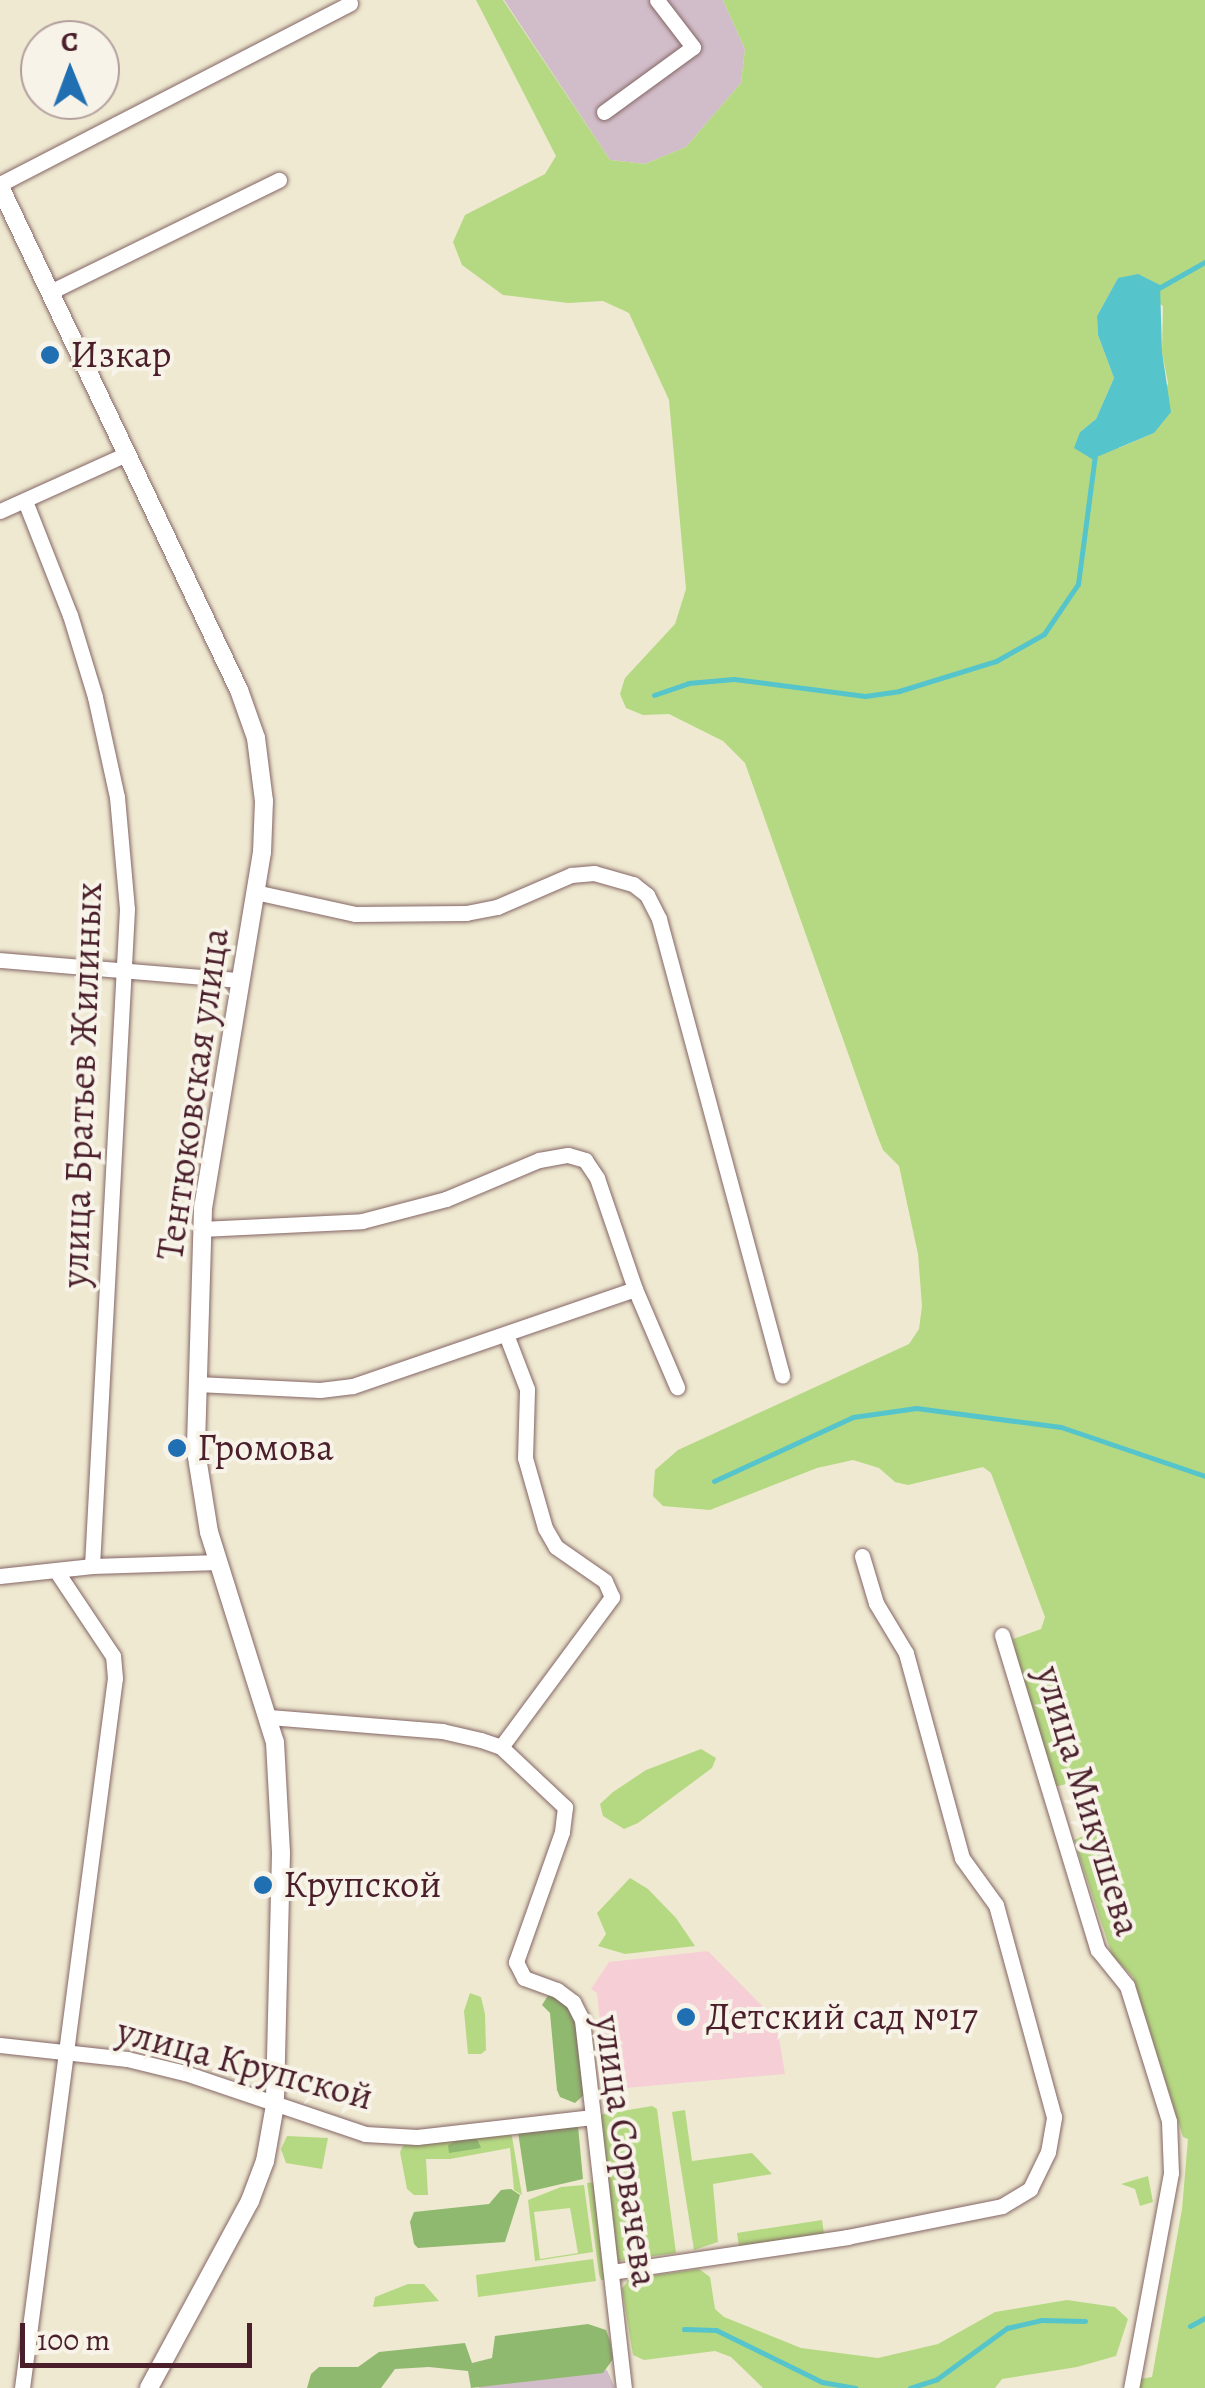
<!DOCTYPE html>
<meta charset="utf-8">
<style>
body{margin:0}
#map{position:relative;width:1205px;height:2388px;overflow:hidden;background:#efe9d1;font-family:Alegreya,serif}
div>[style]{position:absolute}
.built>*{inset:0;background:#f6cfd6}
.industrial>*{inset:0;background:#d1bdc9}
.green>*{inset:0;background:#b5d982}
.forest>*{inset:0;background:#90b970}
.water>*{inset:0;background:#56c4cb}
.stream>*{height:5px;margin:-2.5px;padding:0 2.5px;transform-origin:2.5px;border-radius:2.5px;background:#56c4cb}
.roads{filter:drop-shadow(0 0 2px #846665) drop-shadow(0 0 2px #846665)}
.minor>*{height:15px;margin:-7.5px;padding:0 7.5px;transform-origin:7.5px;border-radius:7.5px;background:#fff}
.tertiary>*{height:18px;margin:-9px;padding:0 9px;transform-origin:9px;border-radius:9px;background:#fff}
.dots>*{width:28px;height:28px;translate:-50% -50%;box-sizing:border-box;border:5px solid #f7f3e8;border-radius:50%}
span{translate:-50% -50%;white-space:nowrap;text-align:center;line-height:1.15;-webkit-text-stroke:8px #f7f3e8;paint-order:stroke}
.poi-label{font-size:38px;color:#4a1f2b}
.left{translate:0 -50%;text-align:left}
.street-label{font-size:38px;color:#4a1f2b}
.north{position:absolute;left:20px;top:20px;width:100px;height:100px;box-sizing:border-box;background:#f7f3e8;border:2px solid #b29e9c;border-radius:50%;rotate:359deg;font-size:28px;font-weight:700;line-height:40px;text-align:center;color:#4a1f2b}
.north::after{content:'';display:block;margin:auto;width:35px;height:45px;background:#1f6fb2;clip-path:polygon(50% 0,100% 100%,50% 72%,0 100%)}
.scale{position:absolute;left:20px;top:2323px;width:232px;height:45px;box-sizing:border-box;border:5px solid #4a1f2b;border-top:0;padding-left:12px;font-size:30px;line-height:35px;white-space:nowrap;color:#4a1f2b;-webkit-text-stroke:8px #f7f3e8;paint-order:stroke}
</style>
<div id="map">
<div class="built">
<i style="clip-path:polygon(708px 1951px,776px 2020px,785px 2074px,625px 2088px,623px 2069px,605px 2071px,597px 1993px,591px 1989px,609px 1962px)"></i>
</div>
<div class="industrial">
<i style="clip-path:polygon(504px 0,723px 0,745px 49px,741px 83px,686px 147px,645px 164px,610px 160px)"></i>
<i style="clip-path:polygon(607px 2370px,615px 2388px,479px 2388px,478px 2381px)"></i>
</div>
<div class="green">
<i style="clip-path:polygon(evenodd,476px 0,503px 0,610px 160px,645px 164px,686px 147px,741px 83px,745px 49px,723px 0,1205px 0,1205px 2388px,1137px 2388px,1141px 2379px,1152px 2377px,1182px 2209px,1188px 2139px,1183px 2137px,1133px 1977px,1112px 1955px,1074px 1840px,1096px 1831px,1098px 1821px,1081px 1781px,1049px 1788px,1043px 1784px,1013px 1639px,1041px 1629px,1045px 1617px,991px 1473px,983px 1467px,908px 1485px,895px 1482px,879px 1468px,853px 1460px,817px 1468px,710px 1510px,663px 1506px,653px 1496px,655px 1470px,678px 1450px,909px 1344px,919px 1329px,922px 1306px,918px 1254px,899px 1166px,883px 1150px,877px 1135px,745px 763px,723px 741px,669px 714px,643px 715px,626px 708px,620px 694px,625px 678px,675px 624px,686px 589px,669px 400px,629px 313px,603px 301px,568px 303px,503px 295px,462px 265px,453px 242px,465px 215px,545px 174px,556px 156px,476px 0,1118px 278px,1163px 306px,1162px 352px,1168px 383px,1154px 433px,1119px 448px,1080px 432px,1096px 419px,1114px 378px,1098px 335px,1097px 316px,1118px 278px)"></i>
<i style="clip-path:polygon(701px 1749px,716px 1758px,712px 1768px,638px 1823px,624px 1829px,603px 1816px,600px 1804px,613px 1792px,646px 1770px)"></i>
<i style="clip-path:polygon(630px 1878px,648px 1889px,676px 1918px,695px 1946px,625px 1954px,598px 1946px,606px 1934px,597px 1913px)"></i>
<i style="clip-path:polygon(470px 1993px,481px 1997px,485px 2014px,486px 2050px,481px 2054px,468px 2054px,464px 2011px)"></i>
<i style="clip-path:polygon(652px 2106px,657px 2109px,676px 2253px,617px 2261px,599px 2115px)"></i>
<i style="clip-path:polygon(685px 2110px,692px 2161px,752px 2153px,772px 2174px,713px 2184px,718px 2242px,694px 2250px,672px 2112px)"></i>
<i style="clip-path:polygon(511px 2131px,522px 2195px,514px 2190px,510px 2148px,450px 2159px,426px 2159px,428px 2195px,414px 2195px,407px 2189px,400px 2152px,405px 2142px)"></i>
<i style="clip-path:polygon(287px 2136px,328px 2138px,322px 2169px,286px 2163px,281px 2149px)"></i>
<i style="clip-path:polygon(1148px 2176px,1153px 2202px,1140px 2206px,1135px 2189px,1121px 2184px)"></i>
<i style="clip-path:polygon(596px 2182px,607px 2280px,601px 2280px,599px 2274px,587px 2183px)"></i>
<i style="clip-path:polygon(evenodd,584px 2185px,593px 2252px,535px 2261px,528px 2200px,561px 2187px,584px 2185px,570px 2208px,578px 2253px,540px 2259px,534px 2212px,570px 2208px)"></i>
<i style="clip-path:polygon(822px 2220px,824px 2234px,739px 2246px,737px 2233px)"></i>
<i style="clip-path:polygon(593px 2259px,596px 2281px,478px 2297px,476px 2275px)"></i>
<i style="clip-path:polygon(699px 2269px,710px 2277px,715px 2309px,724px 2317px,801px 2348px,878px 2358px,938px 2344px,995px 2312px,1067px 2300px,1115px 2307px,1128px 2319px,1116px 2356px,1077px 2367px,1002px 2379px,995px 2388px,763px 2388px,731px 2357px,715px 2351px,644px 2360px,633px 2355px,622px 2289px,629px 2279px)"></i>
<i style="clip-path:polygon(408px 2284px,424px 2284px,439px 2301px,373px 2307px,375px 2297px)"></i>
</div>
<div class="forest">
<i style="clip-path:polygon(549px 1994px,570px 2007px,577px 2024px,586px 2093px,575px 2103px,560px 2097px,557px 2090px,550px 2013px,542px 2005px)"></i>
<i style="clip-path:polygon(578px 2126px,583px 2179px,527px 2192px,518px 2132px)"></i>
<i style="clip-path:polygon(461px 2139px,477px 2139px,481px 2148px,449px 2153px,448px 2145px)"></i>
<i style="clip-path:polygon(511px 2189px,520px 2195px,505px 2242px,418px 2248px,414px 2244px,410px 2222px,414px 2212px,489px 2204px,501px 2190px)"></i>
<i style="clip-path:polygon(588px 2324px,606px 2330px,610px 2341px,613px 2359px,603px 2373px,471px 2388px,468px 2371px,429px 2367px,395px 2369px,381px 2388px,307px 2388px,311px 2374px,319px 2367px,358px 2367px,379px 2352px,465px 2343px,472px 2363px,492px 2358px,495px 2336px)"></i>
</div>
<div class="water">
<i style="clip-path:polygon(1138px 274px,1160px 285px,1162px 352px,1171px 412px,1154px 433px,1092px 459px,1074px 448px,1080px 432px,1096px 419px,1114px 378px,1098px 335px,1097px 316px,1118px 278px)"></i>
</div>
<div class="stream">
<i style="left:1157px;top:289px;width:55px;rotate:-29.4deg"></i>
<i style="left:654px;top:695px;width:36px;rotate:-19deg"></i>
<i style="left:688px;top:683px;width:46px;rotate:-5deg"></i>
<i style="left:734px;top:679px;width:132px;rotate:7.4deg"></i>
<i style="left:865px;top:696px;width:34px;rotate:-8deg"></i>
<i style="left:899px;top:691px;width:102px;rotate:-17.2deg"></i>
<i style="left:996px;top:661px;width:55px;rotate:-29.4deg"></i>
<i style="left:1044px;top:634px;width:60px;rotate:-55.8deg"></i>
<i style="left:1078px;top:584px;width:131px;rotate:-82.5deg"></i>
<i style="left:714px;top:1481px;width:153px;rotate:-24.7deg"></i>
<i style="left:853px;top:1417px;width:64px;rotate:-8.1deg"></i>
<i style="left:916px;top:1408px;width:146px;rotate:7.5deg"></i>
<i style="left:1061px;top:1427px;width:152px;rotate:18.8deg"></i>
<i style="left:1190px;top:2326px;width:17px;rotate:-28deg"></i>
<i style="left:684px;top:2329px;width:32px;rotate:2deg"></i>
<i style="left:716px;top:2330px;width:118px;rotate:26.1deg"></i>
<i style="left:822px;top:2382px;width:34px;rotate:10deg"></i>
<i style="left:910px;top:2388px;width:28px;rotate:-18deg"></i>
<i style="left:937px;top:2379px;width:87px;rotate:-36.1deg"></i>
<i style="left:1007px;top:2328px;width:35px;rotate:-13deg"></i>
<i style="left:1041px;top:2320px;width:44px;rotate:1.3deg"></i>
</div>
<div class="roads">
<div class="minor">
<i style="left:604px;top:112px;width:110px;rotate:-36.1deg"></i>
<i style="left:693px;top:47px;width:59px;rotate:-127.5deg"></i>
<i style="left:0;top:184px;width:394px;rotate:-27.3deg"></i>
<i style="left:50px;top:292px;width:255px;rotate:-26.1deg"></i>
<i style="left:25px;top:501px;width:123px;rotate:68.5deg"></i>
<i style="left:70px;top:615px;width:86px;rotate:73deg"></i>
<i style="left:95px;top:697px;width:102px;rotate:77.6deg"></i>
<i style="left:117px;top:797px;width:112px;rotate:84.9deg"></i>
<i style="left:127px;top:909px;width:658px;rotate:93.05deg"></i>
<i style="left:0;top:511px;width:138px;rotate:-24.3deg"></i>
<i style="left:255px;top:892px;width:102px;rotate:12.4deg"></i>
<i style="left:355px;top:914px;width:111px;rotate:-0.5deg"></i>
<i style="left:466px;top:913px;width:32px;rotate:-11deg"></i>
<i style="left:497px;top:907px;width:81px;rotate:-23.4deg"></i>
<i style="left:571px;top:875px;width:23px;rotate:-5deg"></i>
<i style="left:594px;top:873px;width:41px;rotate:15.8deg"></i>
<i style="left:633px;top:884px;width:18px;rotate:38deg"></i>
<i style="left:647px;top:895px;width:27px;rotate:63deg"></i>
<i style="left:659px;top:919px;width:473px;rotate:74.9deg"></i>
<i style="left:0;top:960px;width:239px;rotate:4.8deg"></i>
<i style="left:201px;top:1229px;width:161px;rotate:-2.8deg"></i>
<i style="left:362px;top:1221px;width:87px;rotate:-14.7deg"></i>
<i style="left:446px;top:1199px;width:101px;rotate:-22.8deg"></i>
<i style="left:539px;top:1160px;width:29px;rotate:-10deg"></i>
<i style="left:568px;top:1155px;width:18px;rotate:16deg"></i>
<i style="left:585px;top:1160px;width:22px;rotate:56deg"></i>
<i style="left:597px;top:1178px;width:117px;rotate:71.1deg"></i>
<i style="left:635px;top:1289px;width:107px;rotate:66.8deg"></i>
<i style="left:197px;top:1384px;width:123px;rotate:2.8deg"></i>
<i style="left:320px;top:1390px;width:33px;rotate:-7deg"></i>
<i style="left:353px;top:1386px;width:298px;rotate:-19deg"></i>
<i style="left:0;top:1576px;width:93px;rotate:-6.2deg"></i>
<i style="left:92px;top:1566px;width:127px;rotate:-1.8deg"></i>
<i style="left:1002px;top:1635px;width:329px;rotate:73.1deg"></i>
<i style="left:1098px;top:1950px;width:46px;rotate:51.1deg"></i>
<i style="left:1127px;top:1986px;width:141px;rotate:72.7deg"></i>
<i style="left:1169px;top:2121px;width:52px;rotate:87.8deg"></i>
<i style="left:1171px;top:2173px;width:219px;rotate:100.5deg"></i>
<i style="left:269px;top:1717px;width:174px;rotate:4.6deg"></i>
<i style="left:442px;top:1731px;width:40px;rotate:13deg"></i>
<i style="left:481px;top:1740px;width:21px;rotate:19deg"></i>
<i style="left:501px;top:1747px;width:88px;rotate:43.2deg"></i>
<i style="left:565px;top:1807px;width:25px;rotate:97deg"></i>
<i style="left:562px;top:1832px;width:138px;rotate:109.5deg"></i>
<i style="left:516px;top:1962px;width:18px;rotate:63deg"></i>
<i style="left:524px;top:1978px;width:35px;rotate:20deg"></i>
<i style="left:557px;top:1990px;width:20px;rotate:37deg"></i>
<i style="left:573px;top:2002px;width:20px;rotate:63deg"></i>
<i style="left:582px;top:2020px;width:370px;rotate:83.5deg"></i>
<i style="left:501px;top:1747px;width:187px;rotate:-53.5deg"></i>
<i style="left:612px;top:1597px;width:17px;rotate:-114deg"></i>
<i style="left:605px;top:1581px;width:60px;rotate:-145.2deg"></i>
<i style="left:556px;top:1547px;width:22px;rotate:-120deg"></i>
<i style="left:545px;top:1528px;width:73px;rotate:-105.9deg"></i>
<i style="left:525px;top:1458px;width:69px;rotate:-88.3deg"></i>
<i style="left:527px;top:1389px;width:56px;rotate:-111deg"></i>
<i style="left:0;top:2045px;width:128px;rotate:6.3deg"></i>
<i style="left:127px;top:2059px;width:60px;rotate:13.6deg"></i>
<i style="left:185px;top:2073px;width:190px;rotate:18.7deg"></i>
<i style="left:365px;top:2134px;width:52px;rotate:3.3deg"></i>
<i style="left:417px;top:2137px;width:177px;rotate:-6.5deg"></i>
<i style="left:611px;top:2272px;width:239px;rotate:-8.4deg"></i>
<i style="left:847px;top:2237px;width:158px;rotate:-11.3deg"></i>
<i style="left:1002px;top:2206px;width:33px;rotate:-31deg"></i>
<i style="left:1030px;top:2189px;width:41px;rotate:-64.1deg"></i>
<i style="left:1048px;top:2152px;width:36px;rotate:-80deg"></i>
<i style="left:1054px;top:2117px;width:220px;rotate:-105.3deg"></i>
<i style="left:996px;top:1905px;width:58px;rotate:-125.9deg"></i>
<i style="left:962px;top:1858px;width:213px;rotate:-105.3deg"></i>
<i style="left:906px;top:1653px;width:58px;rotate:-121deg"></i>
<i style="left:876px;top:1603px;width:49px;rotate:-106.6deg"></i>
<i style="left:22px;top:2388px;width:716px;rotate:-82.54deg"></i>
<i style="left:115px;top:1678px;width:22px;rotate:-95deg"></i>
<i style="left:113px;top:1656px;width:101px;rotate:-123.7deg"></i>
</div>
<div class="tertiary">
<i style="left:0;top:187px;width:557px;rotate:64.59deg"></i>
<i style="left:239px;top:690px;width:51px;rotate:70.5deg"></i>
<i style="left:256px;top:738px;width:64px;rotate:82.8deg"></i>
<i style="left:264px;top:801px;width:51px;rotate:92.2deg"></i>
<i style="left:262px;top:852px;width:362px;rotate:99.4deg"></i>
<i style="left:203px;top:1209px;width:242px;rotate:91.7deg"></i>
<i style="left:196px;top:1451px;width:82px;rotate:80.9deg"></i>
<i style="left:209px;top:1532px;width:220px;rotate:72.6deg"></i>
<i style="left:275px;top:1742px;width:111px;rotate:86.9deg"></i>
<i style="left:281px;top:1853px;width:252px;rotate:91.4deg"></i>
<i style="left:275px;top:2105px;width:57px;rotate:100.1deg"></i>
<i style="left:265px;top:2161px;width:43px;rotate:110.6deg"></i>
<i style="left:250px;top:2201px;width:213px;rotate:118.4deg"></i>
</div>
</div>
<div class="dots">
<i style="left:50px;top:355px;background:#1f6fb2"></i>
<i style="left:177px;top:1448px;background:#1f6fb2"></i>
<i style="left:263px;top:1885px;background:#1f6fb2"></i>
<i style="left:686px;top:2017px;background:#1f6fb2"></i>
</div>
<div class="poi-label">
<span class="left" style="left:70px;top:355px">Изкар</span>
<span class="left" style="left:197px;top:1448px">Громова</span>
<span class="left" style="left:283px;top:1885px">Крупской</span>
<span class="left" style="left:706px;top:2017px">Детский сад №17</span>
</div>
<div class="street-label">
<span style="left:82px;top:1085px;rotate:-88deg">улица Братьев Жилиных</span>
<span style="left:193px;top:1094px;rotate:-82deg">Тентюковская улица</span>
<span style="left:1088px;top:1801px;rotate:73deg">улица Микушева</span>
<span style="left:245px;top:2064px;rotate:15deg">улица Крупской</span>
<span style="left:626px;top:2151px;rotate:82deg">улица Сорвачева</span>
</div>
<div class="north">С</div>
<div class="scale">100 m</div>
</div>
